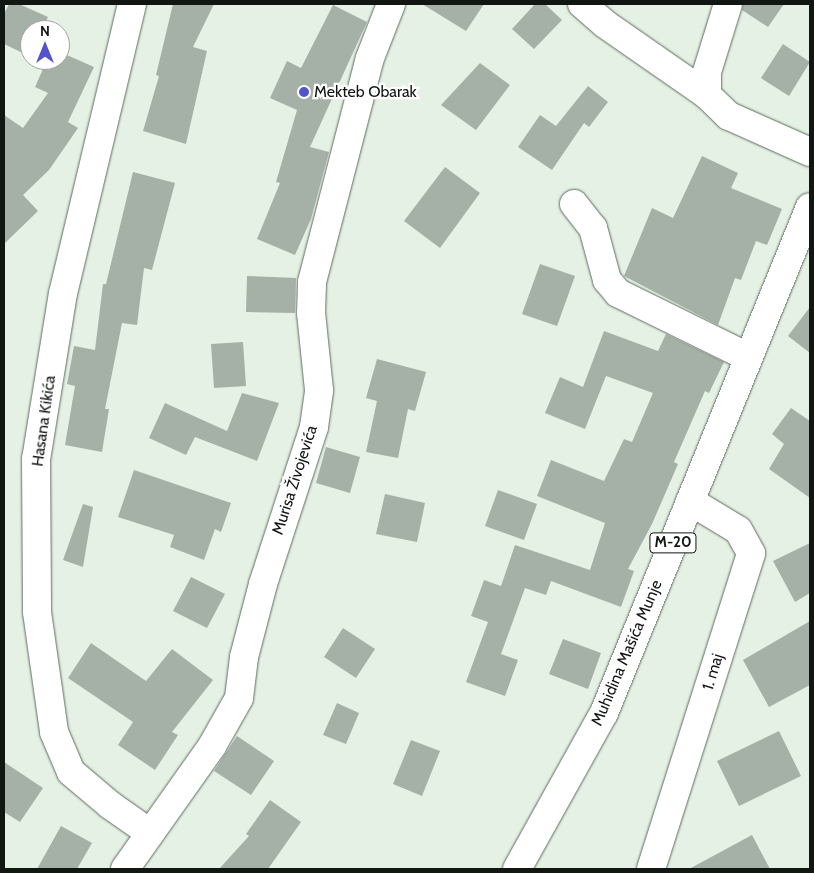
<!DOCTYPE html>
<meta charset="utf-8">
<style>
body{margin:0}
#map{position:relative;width:814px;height:873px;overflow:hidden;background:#e4f1e4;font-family:Cabin,sans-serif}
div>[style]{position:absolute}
.building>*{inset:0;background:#a5b1a6}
.roads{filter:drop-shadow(0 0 1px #606b61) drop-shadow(0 0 1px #606b61)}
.minor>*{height:28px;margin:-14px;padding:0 14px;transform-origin:14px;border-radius:14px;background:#fff}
.major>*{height:28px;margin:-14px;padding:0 14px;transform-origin:14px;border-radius:14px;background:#fff}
.dots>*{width:14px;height:14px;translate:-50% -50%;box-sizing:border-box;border:2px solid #fff;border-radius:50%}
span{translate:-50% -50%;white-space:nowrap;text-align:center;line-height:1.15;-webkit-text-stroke:4.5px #fff;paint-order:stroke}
.shield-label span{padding:1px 4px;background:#fff;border:1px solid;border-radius:4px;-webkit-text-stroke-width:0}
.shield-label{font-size:15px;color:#121612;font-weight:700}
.poi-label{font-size:16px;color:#121612}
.left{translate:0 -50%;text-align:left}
.street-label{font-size:16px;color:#121612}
.frame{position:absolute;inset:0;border:5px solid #121612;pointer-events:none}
.north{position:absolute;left:20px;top:20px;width:50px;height:50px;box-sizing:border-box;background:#fff;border:1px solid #a0a2a0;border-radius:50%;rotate:0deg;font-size:14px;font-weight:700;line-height:20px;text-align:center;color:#121612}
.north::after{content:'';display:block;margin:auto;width:18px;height:22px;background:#5354cb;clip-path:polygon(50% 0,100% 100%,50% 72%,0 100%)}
</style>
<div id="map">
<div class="building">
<i style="clip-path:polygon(9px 4px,19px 4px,48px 17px,42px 30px,30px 30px,29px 56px,4px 44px,4px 14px)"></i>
<i style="clip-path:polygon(173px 4px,214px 4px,193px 47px,207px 51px,186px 144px,143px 131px,159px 76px,156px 75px)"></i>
<i style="clip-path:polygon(422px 4px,484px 4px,466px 31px)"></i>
<i style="clip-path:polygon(535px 4px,545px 4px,562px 20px,534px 49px,512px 29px)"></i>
<i style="clip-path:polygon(743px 4px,784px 4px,768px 27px,742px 10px)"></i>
<i style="clip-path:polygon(333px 5px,367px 22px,310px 147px,329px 152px,311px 219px,295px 255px,257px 239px,280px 183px,276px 182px,297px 110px,270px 98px,287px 61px,301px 68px)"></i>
<i style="clip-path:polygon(783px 44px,810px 62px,789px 96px,761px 78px)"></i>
<i style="clip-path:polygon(60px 52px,94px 67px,68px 122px,78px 128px,49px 170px,23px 195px,38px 211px,4px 244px,4px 115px,23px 128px,48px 93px,35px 87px,47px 60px,60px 60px)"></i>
<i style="clip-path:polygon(480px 63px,510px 85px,476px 130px,441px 105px)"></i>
<i style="clip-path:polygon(588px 86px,608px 102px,589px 127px,584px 123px,552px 170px,518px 147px,540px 115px,556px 126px)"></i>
<i style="clip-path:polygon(702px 156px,738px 173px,731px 188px,782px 209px,767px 245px,756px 241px,741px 280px,735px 278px,718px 325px,624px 276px,652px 208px,673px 218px)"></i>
<i style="clip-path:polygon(445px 167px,480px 193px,440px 248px,404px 221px)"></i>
<i style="clip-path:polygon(133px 172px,175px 183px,152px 270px,144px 268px,137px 325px,122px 323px,105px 409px,109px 409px,102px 452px,65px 445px,75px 386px,67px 384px,74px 346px,95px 350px,103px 284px,106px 284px)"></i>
<i style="clip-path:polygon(540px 264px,575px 276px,557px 326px,522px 314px)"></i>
<i style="clip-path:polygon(247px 276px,296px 278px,295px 313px,246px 312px)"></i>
<i style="clip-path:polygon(810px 307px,810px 353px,788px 336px)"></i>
<i style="clip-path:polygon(604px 331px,658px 351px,666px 334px,724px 362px,709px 393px,705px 391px,674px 462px,678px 464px,652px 524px,628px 569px,634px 571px,621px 607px,551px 581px,546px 595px,525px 588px,501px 654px,518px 660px,505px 696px,466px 682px,488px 622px,471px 616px,484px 580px,501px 586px,515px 545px,590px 570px,605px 523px,537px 496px,551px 460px,604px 481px,624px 439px,632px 442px,653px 393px,606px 376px,585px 429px,545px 413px,560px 377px,583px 387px)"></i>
<i style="clip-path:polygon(243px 342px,246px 386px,214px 388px,211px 344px)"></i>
<i style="clip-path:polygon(377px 359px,426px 372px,415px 411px,408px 409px,398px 458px,366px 452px,377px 401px,366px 398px)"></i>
<i style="clip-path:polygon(242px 393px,279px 403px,257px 461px,195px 437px,186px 455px,149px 438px,165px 403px,227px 431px)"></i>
<i style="clip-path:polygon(791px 408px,810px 421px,810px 498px,769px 469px,784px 444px,772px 434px)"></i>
<i style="clip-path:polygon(326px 447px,360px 457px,350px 493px,316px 483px)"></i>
<i style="clip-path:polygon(134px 470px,231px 503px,221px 532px,215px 529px,204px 560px,170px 547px,174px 535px,118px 517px)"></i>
<i style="clip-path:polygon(498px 490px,537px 504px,524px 540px,485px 526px)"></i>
<i style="clip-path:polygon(385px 494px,425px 503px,417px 542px,376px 534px)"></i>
<i style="clip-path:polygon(83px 504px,93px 507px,83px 567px,63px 560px)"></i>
<i style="clip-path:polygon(810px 543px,810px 593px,795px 602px,773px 561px)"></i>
<i style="clip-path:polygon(191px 577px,225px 594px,207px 628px,173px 611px)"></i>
<i style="clip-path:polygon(810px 621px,810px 685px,769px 707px,743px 660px)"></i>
<i style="clip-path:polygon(343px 628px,375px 649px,356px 678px,324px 657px)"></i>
<i style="clip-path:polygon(563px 639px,601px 653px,588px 689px,549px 674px)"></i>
<i style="clip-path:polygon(91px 643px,146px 681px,172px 649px,213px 680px,172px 732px,178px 735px,155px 770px,118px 745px,133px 722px,68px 678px)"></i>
<i style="clip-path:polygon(337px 703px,359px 713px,346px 744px,323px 735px)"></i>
<i style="clip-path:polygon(779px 731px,801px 776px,739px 806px,717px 761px)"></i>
<i style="clip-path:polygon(237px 736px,274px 761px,251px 795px,214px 771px)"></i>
<i style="clip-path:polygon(411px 740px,440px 751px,422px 796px,393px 784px)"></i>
<i style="clip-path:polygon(4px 762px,43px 788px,20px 822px,4px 812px)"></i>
<i style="clip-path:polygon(270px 800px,301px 822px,268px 869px,219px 869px,249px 836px,246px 834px)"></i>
<i style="clip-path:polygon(61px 826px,92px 843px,77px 869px,37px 869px)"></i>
<i style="clip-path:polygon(752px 835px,770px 869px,689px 869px)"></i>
</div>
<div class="roads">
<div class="minor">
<i style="left:132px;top:4px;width:297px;rotate:103.4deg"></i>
<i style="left:63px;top:293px;width:168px;rotate:99.2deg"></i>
<i style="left:36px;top:459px;width:153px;rotate:89.6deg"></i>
<i style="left:37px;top:612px;width:121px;rotate:81.9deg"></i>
<i style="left:54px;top:732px;width:43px;rotate:67deg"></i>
<i style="left:71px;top:772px;width:51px;rotate:40.2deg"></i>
<i style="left:110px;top:805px;width:49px;rotate:35deg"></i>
<i style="left:582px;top:4px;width:30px;rotate:41deg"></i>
<i style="left:605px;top:24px;width:124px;rotate:34.8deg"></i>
<i style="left:728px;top:4px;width:71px;rotate:107.2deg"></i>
<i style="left:707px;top:72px;width:23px;rotate:90deg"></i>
<i style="left:707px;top:95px;width:30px;rotate:44deg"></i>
<i style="left:729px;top:116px;width:89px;rotate:24deg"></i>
<i style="left:574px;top:204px;width:31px;rotate:52deg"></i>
<i style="left:593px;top:228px;width:54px;rotate:74.9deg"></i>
<i style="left:607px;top:280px;width:17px;rotate:50deg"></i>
<i style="left:618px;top:293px;width:145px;rotate:26.2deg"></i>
<i style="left:125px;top:869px;width:151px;rotate:-54.7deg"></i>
<i style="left:212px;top:746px;width:55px;rotate:-60.6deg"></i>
<i style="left:239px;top:698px;width:41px;rotate:-83deg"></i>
<i style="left:244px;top:657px;width:75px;rotate:-75.4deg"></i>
<i style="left:263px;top:584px;width:165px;rotate:-72deg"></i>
<i style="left:314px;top:427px;width:37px;rotate:-82deg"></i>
<i style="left:319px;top:390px;width:77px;rotate:-95.9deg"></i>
<i style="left:311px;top:313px;width:31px;rotate:-88deg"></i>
<i style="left:312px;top:282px;width:231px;rotate:-75.5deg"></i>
<i style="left:370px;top:58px;width:58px;rotate:-68.7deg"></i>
<i style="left:651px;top:869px;width:331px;rotate:-72.4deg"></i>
<i style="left:751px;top:553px;width:26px;rotate:-119deg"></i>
<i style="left:738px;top:530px;width:56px;rotate:-148.9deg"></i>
</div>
<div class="major">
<i style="left:517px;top:869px;width:179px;rotate:-60.9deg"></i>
<i style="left:604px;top:713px;width:546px;rotate:-67.85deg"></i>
</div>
</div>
<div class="dots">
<i style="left:304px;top:92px;background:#5354cb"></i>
</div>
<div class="shield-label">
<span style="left:673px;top:543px">M-20</span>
</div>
<div class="poi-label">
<span class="left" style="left:314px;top:92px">Mekteb Obarak</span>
</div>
<div class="street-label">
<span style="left:44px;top:421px;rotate:-82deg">Hasana Kikića</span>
<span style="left:295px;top:480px;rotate:-72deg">Murisa Živojevića</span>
<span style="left:627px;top:653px;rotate:-67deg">Muhidina Mašića Munje</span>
<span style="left:713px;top:672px;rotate:-73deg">1. maj</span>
</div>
<div class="frame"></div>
<div class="north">N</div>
</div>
